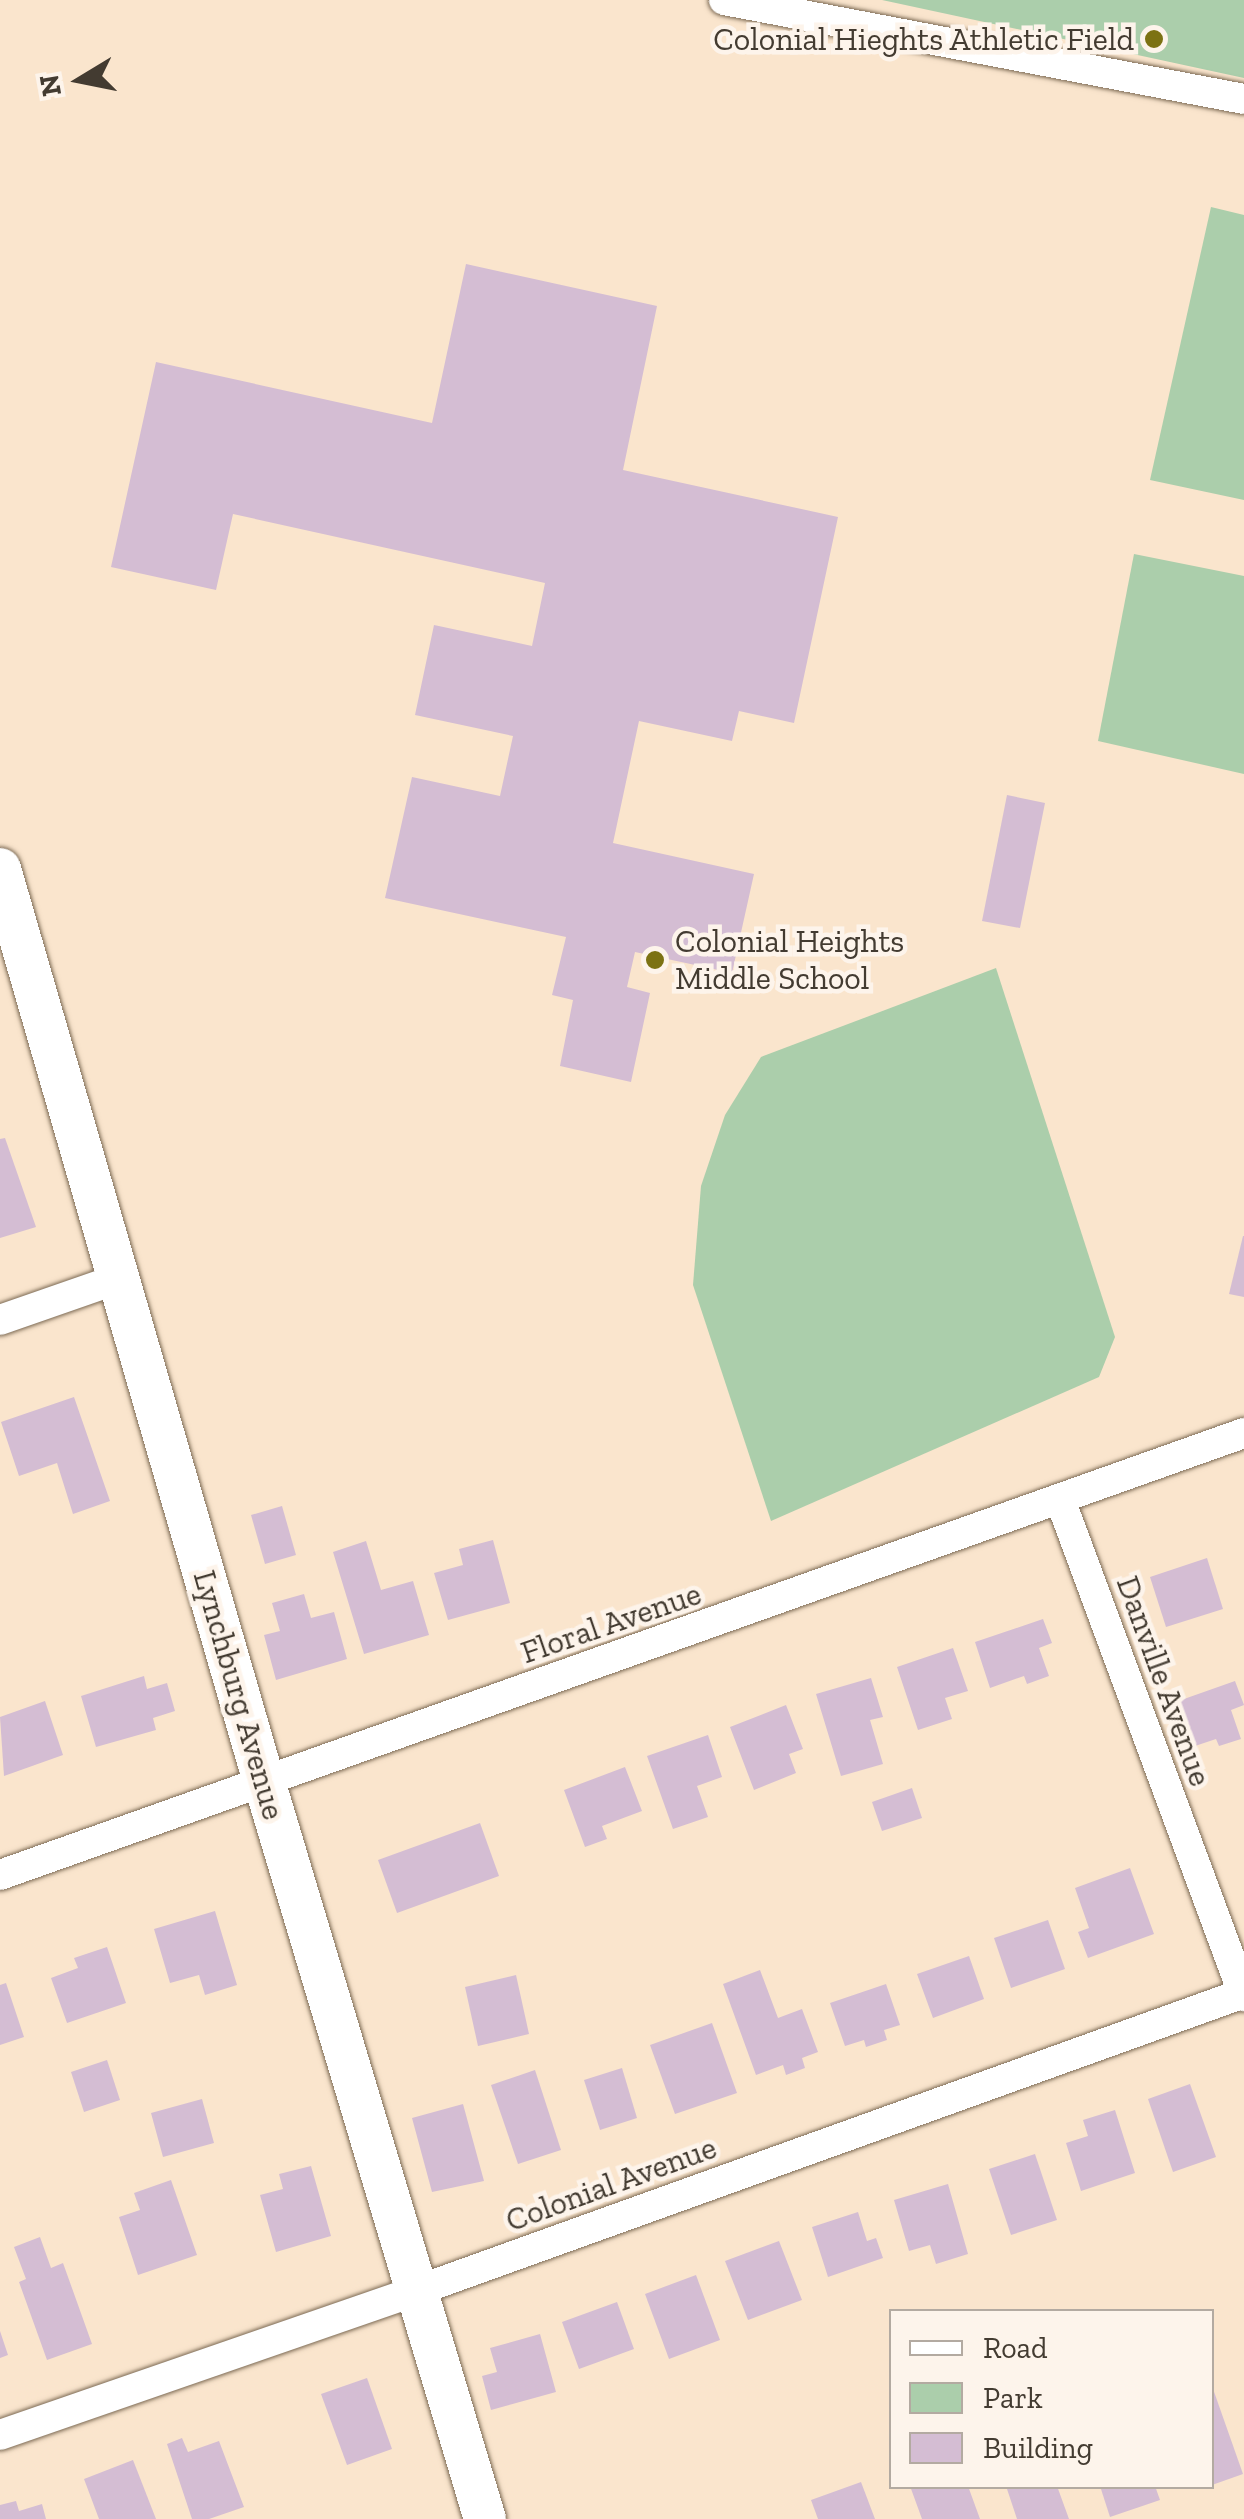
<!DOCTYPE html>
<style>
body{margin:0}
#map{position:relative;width:1244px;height:2519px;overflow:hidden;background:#fae5cd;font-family:"Zilla Slab",serif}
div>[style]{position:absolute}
.green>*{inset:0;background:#abceab}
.building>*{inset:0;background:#d4bdd3}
.roads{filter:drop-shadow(0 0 2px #7c6a54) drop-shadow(0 0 2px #7c6a54)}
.street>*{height:30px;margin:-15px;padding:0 15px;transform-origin:15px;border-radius:15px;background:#fff}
.secondary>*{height:42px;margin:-21px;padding:0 21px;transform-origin:21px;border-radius:21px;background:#fff}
.dots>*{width:28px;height:28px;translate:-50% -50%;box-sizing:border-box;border:5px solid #fdf4eb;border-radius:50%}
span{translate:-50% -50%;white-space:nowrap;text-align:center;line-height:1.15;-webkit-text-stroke:9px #fdf4eb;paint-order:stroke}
.poi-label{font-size:32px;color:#433b31}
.right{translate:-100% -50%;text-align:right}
.left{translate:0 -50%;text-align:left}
.street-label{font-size:32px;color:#433b31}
.legend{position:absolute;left:889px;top:2309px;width:325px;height:180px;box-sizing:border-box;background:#fdf4eb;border:2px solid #b3aaa1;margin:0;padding:12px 18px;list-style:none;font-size:30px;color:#433b31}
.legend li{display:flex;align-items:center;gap:20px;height:50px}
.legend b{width:50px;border:2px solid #b3aaa1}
.north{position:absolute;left:30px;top:30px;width:100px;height:100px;-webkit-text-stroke:8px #fdf4eb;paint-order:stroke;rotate:260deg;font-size:28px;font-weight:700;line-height:40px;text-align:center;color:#433b31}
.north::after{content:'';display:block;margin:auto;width:35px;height:45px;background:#433b31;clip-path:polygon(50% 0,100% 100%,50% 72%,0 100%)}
</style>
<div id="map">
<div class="green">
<i style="clip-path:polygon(882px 0,1244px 0,1244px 78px)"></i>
<i style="clip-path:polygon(1211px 207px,1244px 215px,1244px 500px,1150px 480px)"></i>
<i style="clip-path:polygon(1134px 554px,1244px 576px,1244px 774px,1098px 741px)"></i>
<i style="clip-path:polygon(996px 968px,1115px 1337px,1099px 1377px,771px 1521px,693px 1285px,701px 1186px,725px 1115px,761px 1057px)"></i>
</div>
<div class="building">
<i style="clip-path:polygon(466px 264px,657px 306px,623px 470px,838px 517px,794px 723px,739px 711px,732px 741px,639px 721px,613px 843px,754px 874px,732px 973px,635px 952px,627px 987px,650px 993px,631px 1082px,560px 1066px,573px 1000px,552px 995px,566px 937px,385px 898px,412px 777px,500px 796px,513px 736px,415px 715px,434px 625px,532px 646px,545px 583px,233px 514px,216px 590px,111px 567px,156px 362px,432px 423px)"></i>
<i style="clip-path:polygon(1007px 795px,1045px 803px,1020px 928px,982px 921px)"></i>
<i style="clip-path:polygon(5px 1138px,36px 1227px,0 1238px,0 1139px)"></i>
<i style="clip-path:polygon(1243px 1236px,1244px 1236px,1244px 1297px,1229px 1294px)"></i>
<i style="clip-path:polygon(74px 1397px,110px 1501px,73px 1514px,57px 1463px,19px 1476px,1px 1422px)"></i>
<i style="clip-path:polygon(282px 1506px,296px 1555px,265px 1564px,251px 1515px)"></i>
<i style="clip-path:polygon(493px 1540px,510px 1603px,448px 1620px,434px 1573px,463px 1565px,459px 1549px)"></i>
<i style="clip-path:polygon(366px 1541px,381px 1590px,413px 1581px,429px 1635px,364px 1654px,333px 1552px)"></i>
<i style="clip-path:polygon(1207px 1558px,1223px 1609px,1166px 1627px,1150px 1577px)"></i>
<i style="clip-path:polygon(304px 1594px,311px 1618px,334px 1612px,347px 1659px,276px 1680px,264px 1635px,280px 1631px,272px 1603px)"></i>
<i style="clip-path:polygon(1043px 1619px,1052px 1643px,1039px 1648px,1049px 1676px,1027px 1684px,1024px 1676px,990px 1688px,975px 1642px)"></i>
<i style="clip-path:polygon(953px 1648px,968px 1691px,945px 1698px,952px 1719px,918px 1730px,897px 1667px)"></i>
<i style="clip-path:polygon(144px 1676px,147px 1689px,167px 1683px,175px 1711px,153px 1718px,156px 1730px,96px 1747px,81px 1696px)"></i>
<i style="clip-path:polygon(871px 1678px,883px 1717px,870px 1720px,883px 1764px,841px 1776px,816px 1694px)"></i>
<i style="clip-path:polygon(1235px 1681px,1244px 1705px,1231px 1710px,1241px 1739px,1219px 1746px,1216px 1739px,1183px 1750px,1167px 1705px)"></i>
<i style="clip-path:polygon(45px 1701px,63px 1755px,4px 1776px,0 1717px)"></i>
<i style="clip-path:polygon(786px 1705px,803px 1749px,789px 1754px,796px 1773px,754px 1790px,730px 1727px)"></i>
<i style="clip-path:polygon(708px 1735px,722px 1777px,697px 1786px,708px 1817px,673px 1829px,647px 1756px)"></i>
<i style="clip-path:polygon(625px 1767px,642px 1811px,602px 1826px,607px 1839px,585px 1847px,564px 1790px)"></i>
<i style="clip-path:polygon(912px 1788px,922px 1818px,882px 1831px,872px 1802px)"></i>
<i style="clip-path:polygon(480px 1823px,499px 1876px,397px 1913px,378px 1860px)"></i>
<i style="clip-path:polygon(1130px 1868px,1154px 1934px,1088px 1958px,1078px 1932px,1089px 1928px,1075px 1888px)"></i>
<i style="clip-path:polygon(215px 1911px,237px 1985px,205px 1995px,199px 1975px,170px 1983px,154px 1929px)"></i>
<i style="clip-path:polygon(1048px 1920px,1065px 1969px,1011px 1988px,994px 1938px)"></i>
<i style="clip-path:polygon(107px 1947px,126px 2003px,67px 2023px,51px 1978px,78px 1968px,74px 1958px)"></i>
<i style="clip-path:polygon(969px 1956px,984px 1999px,933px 2018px,917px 1974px)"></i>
<i style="clip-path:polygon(760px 1970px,778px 2018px,802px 2009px,818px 2052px,802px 2058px,805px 2068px,786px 2075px,783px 2065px,756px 2075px,723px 1984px)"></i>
<i style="clip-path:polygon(516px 1975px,529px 2034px,478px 2046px,465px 1987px)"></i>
<i style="clip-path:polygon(6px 1983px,24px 2037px,0 2045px,0 1985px)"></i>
<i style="clip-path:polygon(886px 1984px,900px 2025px,884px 2030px,887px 2040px,866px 2047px,864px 2040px,845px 2046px,830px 2003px)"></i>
<i style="clip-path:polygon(712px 2023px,737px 2093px,675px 2114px,650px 2045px)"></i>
<i style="clip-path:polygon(107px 2060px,120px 2100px,84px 2112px,71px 2072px)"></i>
<i style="clip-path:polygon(622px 2068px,637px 2118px,600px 2130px,584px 2080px)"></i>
<i style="clip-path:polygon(535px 2070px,561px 2150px,518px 2164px,491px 2085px)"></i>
<i style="clip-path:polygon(1190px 2084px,1216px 2157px,1173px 2172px,1148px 2099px)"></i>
<i style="clip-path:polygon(202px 2099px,214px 2143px,163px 2157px,151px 2113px)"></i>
<i style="clip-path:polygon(463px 2104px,484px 2181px,432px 2192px,412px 2118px)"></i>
<i style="clip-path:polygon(1115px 2110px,1135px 2173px,1081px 2191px,1066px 2143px,1088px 2136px,1083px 2120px)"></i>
<i style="clip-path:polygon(1035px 2154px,1057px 2220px,1011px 2235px,989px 2169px)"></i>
<i style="clip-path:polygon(311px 2166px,331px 2236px,276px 2252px,260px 2195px,283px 2189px,279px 2174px)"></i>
<i style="clip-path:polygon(171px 2180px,197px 2255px,138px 2275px,119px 2217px,140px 2210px,134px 2193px)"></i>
<i style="clip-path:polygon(948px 2184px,968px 2254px,936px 2264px,930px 2245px,909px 2251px,894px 2200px)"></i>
<i style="clip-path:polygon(858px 2212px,867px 2241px,876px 2238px,883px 2258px,828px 2277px,812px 2227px)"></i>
<i style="clip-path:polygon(40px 2237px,51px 2268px,63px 2263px,92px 2344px,47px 2360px,19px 2282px,26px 2279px,14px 2247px)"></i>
<i style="clip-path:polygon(779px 2241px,802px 2300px,748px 2320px,725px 2261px)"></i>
<i style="clip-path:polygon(696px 2275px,720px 2340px,669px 2359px,645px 2294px)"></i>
<i style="clip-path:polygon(617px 2302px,634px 2349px,579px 2369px,562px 2322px)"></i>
<i style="clip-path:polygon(0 2331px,8px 2355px,0 2358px)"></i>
<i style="clip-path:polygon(540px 2334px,556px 2392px,491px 2410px,482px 2376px,497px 2372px,490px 2348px)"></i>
<i style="clip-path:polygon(367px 2378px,392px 2449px,347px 2465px,321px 2394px)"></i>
<i style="clip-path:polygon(1212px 2386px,1243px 2474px,1212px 2485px)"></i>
<i style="clip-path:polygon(182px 2438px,188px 2452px,219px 2441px,244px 2507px,209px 2519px,192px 2519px,167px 2444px)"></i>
<i style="clip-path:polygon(133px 2460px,156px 2519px,99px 2519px,84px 2479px)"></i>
<i style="clip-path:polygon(861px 2482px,875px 2519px,818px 2519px,811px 2500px)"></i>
<i style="clip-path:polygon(910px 2486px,968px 2486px,980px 2519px,922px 2519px)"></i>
<i style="clip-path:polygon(1006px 2486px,1057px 2486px,1069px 2519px,1017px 2519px)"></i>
<i style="clip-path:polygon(1100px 2486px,1155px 2486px,1160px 2500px,1110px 2517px)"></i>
<i style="clip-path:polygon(16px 2501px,19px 2511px,42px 2504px,46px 2519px,0 2519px,0 2505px)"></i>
</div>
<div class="roads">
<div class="street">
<i style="left:724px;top:0;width:529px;rotate:10.78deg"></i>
<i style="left:0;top:1320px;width:125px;rotate:-19.2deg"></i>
<i style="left:1061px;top:1502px;width:527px;rotate:69.67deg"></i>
<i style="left:0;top:1875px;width:1320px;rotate:-19.56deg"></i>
<i style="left:0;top:2435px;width:440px;rotate:-19.1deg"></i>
<i style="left:416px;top:2291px;width:880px;rotate:-19.79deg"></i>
</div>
<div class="secondary">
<i style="left:0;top:869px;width:929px;rotate:73.87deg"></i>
<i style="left:258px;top:1761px;width:791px;rotate:73.33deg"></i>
</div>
</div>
<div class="dots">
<i style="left:1154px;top:39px;background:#7c7213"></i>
<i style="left:655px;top:960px;background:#7c7213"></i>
</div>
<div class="poi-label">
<span class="right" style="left:1134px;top:39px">Colonial Hieghts Athletic Field</span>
<span class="left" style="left:675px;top:960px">Colonial Heights<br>Middle School</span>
</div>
<div class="street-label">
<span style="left:611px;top:1623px;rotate:-19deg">Floral Avenue</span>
<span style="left:1164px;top:1681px;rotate:70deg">Danville Avenue</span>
<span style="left:239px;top:1695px;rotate:74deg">Lynchburg Avenue</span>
<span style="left:611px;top:2184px;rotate:-20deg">Colonial Avenue</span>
</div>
<ul class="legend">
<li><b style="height:12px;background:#fff"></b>Road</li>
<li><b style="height:28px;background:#abceab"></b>Park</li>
<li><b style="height:28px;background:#d4bdd3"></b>Building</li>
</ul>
<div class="north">N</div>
</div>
